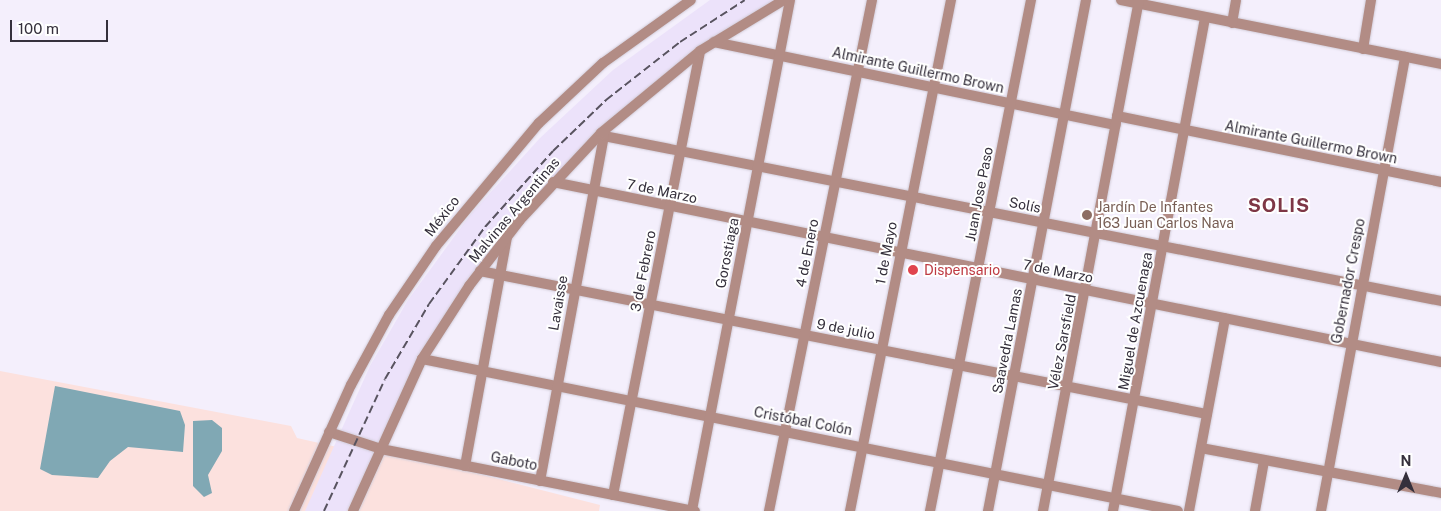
<!DOCTYPE html>
<meta charset="utf-8">
<style>
body{margin:0}
#map{position:relative;width:1441px;height:511px;overflow:hidden;background:#f4effc;font-family:"Public Sans",sans-serif}
div>[style]{position:absolute}
.industrial>*{inset:0;background:#fce1de}
.built>*{inset:0;background:#ece2fa}
.water>*{inset:0;background:#80a8b4}
.roads{filter:drop-shadow(0 0 1px #d2cdd9) drop-shadow(0 0 1px #d2cdd9)}
.minor>*{height:10px;margin:-5px;padding:0 5px;transform-origin:5px;border-radius:5px;background:#b28c85}
.rail>*{height:2px;margin-top:-1px;transform-origin:0;background:repeating-linear-gradient(90deg,#58535f 0 8px,transparent 0 12px)}
.dots>*{width:14px;height:14px;translate:-50% -50%;box-sizing:border-box;border:2px solid #fff;border-radius:50%}
span{translate:-50% -50%;white-space:nowrap;text-align:center;line-height:1.15;-webkit-text-stroke:4px #fff;paint-order:stroke}
.street-label{font-size:14px;color:#35303c}
.education-label{font-size:14px;color:#785e54}
.left{translate:0 -50%;text-align:left}
.health-label{font-size:14px;color:#be3a42}
.district-label{font-size:19px;color:#7e3746;font-weight:700;letter-spacing:1px}
.north{position:absolute;left:1381px;top:451px;width:50px;height:50px;-webkit-text-stroke:4px #fff;paint-order:stroke;rotate:0deg;font-size:14px;font-weight:700;line-height:20px;text-align:center;color:#35303c}
.north::after{content:'';display:block;margin:auto;width:18px;height:22px;background:#35303c;clip-path:polygon(50% 0,100% 100%,50% 72%,0 100%)}
.scale{position:absolute;left:10px;top:20px;width:98px;height:22px;box-sizing:border-box;border:2px solid #35303c;border-top:0;padding-left:6px;font-size:15px;line-height:18px;white-space:nowrap;color:#35303c;-webkit-text-stroke:4px #fff;paint-order:stroke}
</style>
<div id="map">
<div class="industrial">
<i style="clip-path:polygon(0 371px,291px 426px,297px 438px,377px 456px,381px 449px,600px 505px,599px 511px,0 511px)"></i>
</div>
<div class="built">
<i style="clip-path:polygon(710px 0,775px 0,670px 69px,585px 144px,537px 195px,474px 271px,425px 346px,347px 511px,305px 511px,370px 366px,408px 300px,470px 215px,540px 138px,613px 70px)"></i>
</div>
<div class="water">
<i style="clip-path:polygon(55px 386px,180px 411px,185px 425px,183px 452px,128px 447px,110px 461px,98px 478px,52px 475px,40px 469px)"></i>
<i style="clip-path:polygon(212px 420px,222px 428px,222px 451px,208px 475px,212px 493px,204px 497px,193px 486px,193px 421px)"></i>
</div>
<div class="roads">
<div class="minor">
<i style="left:1121px;top:0;width:326px;rotate:11.3deg"></i>
<i style="left:1232px;top:23px;width:23px;rotate:-80deg"></i>
<i style="left:714px;top:42px;width:410px;rotate:11.7deg"></i>
<i style="left:1363px;top:49px;width:50px;rotate:-80.7deg"></i>
<i style="left:1117px;top:116px;width:331px;rotate:11.5deg"></i>
<i style="left:604px;top:136px;width:853px;rotate:11.15deg"></i>
<i style="left:553px;top:182px;width:906px;rotate:11.46deg"></i>
<i style="left:480px;top:271px;width:741px;rotate:11.13deg"></i>
<i style="left:422px;top:359px;width:771px;rotate:11.37deg"></i>
<i style="left:329px;top:432px;width:55px;rotate:18.1deg"></i>
<i style="left:381px;top:449px;width:320px;rotate:11.2deg"></i>
<i style="left:1201px;top:448px;width:244px;rotate:10.6deg"></i>
<i style="left:465px;top:466px;width:233px;rotate:-79.6deg"></i>
<i style="left:540px;top:481px;width:351px;rotate:-79.5deg"></i>
<i style="left:604px;top:136px;width:4px;rotate:-135deg"></i>
<i style="left:613px;top:495px;width:452px;rotate:-78.9deg"></i>
<i style="left:692px;top:510px;width:519px;rotate:-79.12deg"></i>
<i style="left:294px;top:511px;width:138px;rotate:-65.7deg"></i>
<i style="left:351px;top:385px;width:80px;rotate:-61.5deg"></i>
<i style="left:389px;top:315px;width:83px;rotate:-55.7deg"></i>
<i style="left:436px;top:246px;width:160px;rotate:-50.1deg"></i>
<i style="left:539px;top:123px;width:88px;rotate:-43.2deg"></i>
<i style="left:603px;top:63px;width:108px;rotate:-35.6deg"></i>
<i style="left:353px;top:511px;width:167px;rotate:-65.6deg"></i>
<i style="left:422px;top:359px;width:87px;rotate:-57.2deg"></i>
<i style="left:469px;top:286px;width:83px;rotate:-52.3deg"></i>
<i style="left:520px;top:220px;width:119px;rotate:-47deg"></i>
<i style="left:601px;top:133px;width:129px;rotate:-39.6deg"></i>
<i style="left:700px;top:51px;width:98px;rotate:-31.3deg"></i>
<i style="left:769px;top:511px;width:521px;rotate:-78.6deg"></i>
<i style="left:850px;top:511px;width:521px;rotate:-78.82deg"></i>
<i style="left:930px;top:511px;width:521px;rotate:-78.82deg"></i>
<i style="left:988px;top:511px;width:520px;rotate:-79.14deg"></i>
<i style="left:1043px;top:511px;width:520px;rotate:-79.36deg"></i>
<i style="left:1113px;top:511px;width:502px;rotate:-79.43deg"></i>
<i style="left:1189px;top:511px;width:196px;rotate:-79.4deg"></i>
<i style="left:1255px;top:511px;width:51px;rotate:-79.8deg"></i>
<i style="left:1321px;top:511px;width:462px;rotate:-79.5deg"></i>
</div>
</div>
<div class="rail">
<i style="left:324px;top:511px;width:145px;rotate:-65.2deg"></i>
<i style="left:385px;top:379px;width:87px;rotate:-59.6deg"></i>
<i style="left:429px;top:304px;width:95px;rotate:-54deg"></i>
<i style="left:485px;top:227px;width:102px;rotate:-48.2deg"></i>
<i style="left:553px;top:151px;width:74px;rotate:-43.9deg"></i>
<i style="left:606px;top:100px;width:94px;rotate:-38.1deg"></i>
<i style="left:680px;top:42px;width:77px;rotate:-32.9deg"></i>
</div>
<div class="dots">
<i style="left:1087px;top:215px;background:#8d6e63"></i>
<i style="left:913px;top:270px;background:#e0444e"></i>
</div>
<div class="street-label">
<span style="left:918px;top:70px;rotate:12deg">Almirante Guillermo Brown</span>
<span style="left:1311px;top:142px;rotate:11deg">Almirante Guillermo Brown</span>
<span style="left:662px;top:191px;rotate:12deg">7 de Marzo</span>
<span style="left:979px;top:194px;rotate:-79deg">Juan Jose Paso</span>
<span style="left:1025px;top:205px;rotate:11deg">Solís</span>
<span style="left:514px;top:210px;rotate:-50deg">Malvinas Argentinas</span>
<span style="left:442px;top:216px;rotate:-52deg">México</span>
<span style="left:727px;top:253px;rotate:-79deg">Gorostiaga</span>
<span style="left:807px;top:253px;rotate:-79deg">4 de Enero</span>
<span style="left:886px;top:253px;rotate:-79deg">1 de Mayo</span>
<span style="left:643px;top:271px;rotate:-79deg">3 de Febrero</span>
<span style="left:1058px;top:271px;rotate:11deg">7 de Marzo</span>
<span style="left:1348px;top:281px;rotate:-79deg">Gobernador Crespo</span>
<span style="left:558px;top:303px;rotate:-80deg">Lavaisse</span>
<span style="left:1135px;top:321px;rotate:-80deg">Miguel de Azcuenaga</span>
<span style="left:846px;top:329px;rotate:11deg">9 de julio</span>
<span style="left:1007px;top:341px;rotate:-79deg">Saavedra Lamas</span>
<span style="left:1062px;top:342px;rotate:-79deg">Vélez Sarsfield</span>
<span style="left:803px;top:421px;rotate:11deg">Cristóbal Colón</span>
<span style="left:514px;top:461px;rotate:11deg">Gaboto</span>
</div>
<div class="education-label">
<span class="left" style="left:1097px;top:215px">Jardín De Infantes<br>163 Juan Carlos Nava</span>
</div>
<div class="health-label">
<span class="left" style="left:924px;top:270px">Dispensario</span>
</div>
<div class="district-label">
<span style="left:1279px;top:206px">SOLIS</span>
</div>
<div class="north">N</div>
<div class="scale">100 m</div>
</div>
